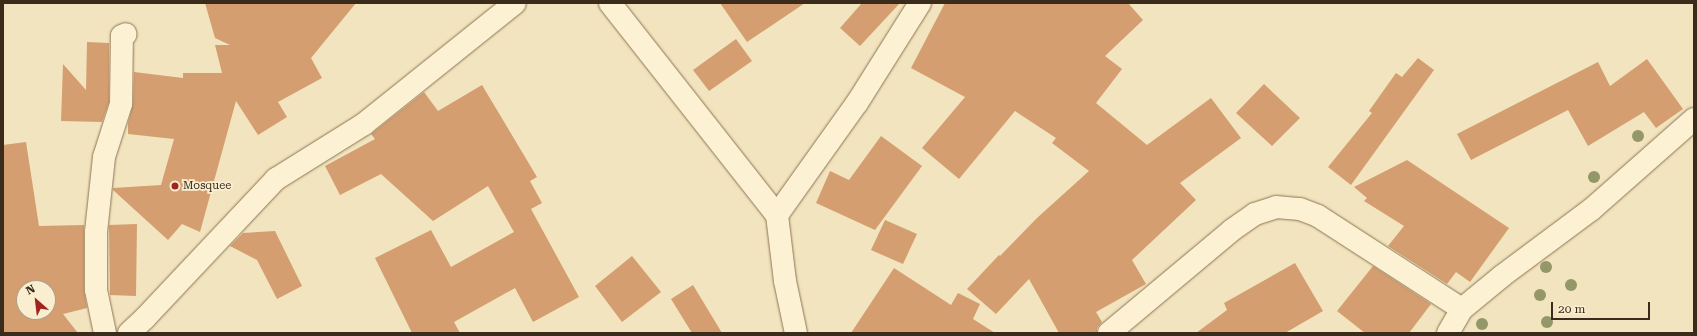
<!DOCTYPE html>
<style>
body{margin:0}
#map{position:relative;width:1697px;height:336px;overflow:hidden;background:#f2e4be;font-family:"Roboto Serif",serif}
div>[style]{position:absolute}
.building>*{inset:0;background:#d49e70}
.roads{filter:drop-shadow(0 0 1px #8c7455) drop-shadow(0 0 1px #8c7455)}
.minor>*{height:22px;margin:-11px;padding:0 11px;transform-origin:11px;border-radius:11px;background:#fcf1d2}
.trees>*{width:12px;height:12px;margin:-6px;border-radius:50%;background:#949767}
.dots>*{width:11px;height:11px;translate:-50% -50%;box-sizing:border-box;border:2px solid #f9eecf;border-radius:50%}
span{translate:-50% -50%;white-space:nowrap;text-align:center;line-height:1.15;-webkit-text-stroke:3.5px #f9eecf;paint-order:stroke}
.poi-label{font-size:11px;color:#3a2b1b}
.left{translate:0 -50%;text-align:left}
.frame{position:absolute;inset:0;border:4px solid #3a2b1b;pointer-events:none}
.north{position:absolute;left:16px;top:280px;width:40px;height:40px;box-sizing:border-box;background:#f9eecf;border:1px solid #ada087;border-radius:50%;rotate:332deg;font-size:11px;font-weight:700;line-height:16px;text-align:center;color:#3a2b1b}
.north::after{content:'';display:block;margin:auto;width:14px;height:18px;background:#a1231f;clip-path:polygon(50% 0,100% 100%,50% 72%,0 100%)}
.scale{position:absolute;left:1551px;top:302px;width:99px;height:18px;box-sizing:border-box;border:2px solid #3a2b1b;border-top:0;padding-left:5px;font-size:12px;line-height:14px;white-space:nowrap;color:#3a2b1b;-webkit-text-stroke:3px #f9eecf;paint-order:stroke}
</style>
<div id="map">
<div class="building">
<i style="clip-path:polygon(205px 3px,356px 3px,311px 58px,322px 78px,278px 102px,287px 117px,258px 135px,236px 101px,200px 232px,182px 224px,168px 240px,113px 190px,113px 188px,161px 185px,174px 139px,128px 134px,128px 123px,133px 104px,134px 72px,183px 78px,183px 73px,222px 73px,215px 45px,230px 45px,215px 38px)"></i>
<i style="clip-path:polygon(720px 3px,805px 3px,747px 42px)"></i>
<i style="clip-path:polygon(862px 3px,900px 3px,860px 46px,840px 28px)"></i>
<i style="clip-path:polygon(945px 3px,1128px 3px,1143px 20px,1105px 56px,1122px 69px,1096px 103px,1147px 145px,1211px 98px,1241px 138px,1180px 183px,1196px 200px,1132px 260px,1146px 284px,1096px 312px,1102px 322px,1097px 328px,1097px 333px,1059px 333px,1029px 279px,996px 314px,967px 289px,999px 255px,1000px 256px,1037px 218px,1089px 171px,1052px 143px,1056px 138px,1015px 111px,959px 179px,922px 148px,965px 97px,911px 68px)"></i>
<i style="clip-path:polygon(736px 39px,752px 61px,709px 91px,693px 70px)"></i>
<i style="clip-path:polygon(87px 42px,109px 43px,109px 102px,102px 122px,61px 121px,63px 64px,86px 90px)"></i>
<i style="clip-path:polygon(1418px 58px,1434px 70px,1351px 185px,1328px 167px,1372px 113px,1369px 111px,1396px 73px,1402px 77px)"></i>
<i style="clip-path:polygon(1647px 59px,1683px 109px,1656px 128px,1644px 112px,1588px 146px,1568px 110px,1471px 160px,1457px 134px,1598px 62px,1610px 86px)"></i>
<i style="clip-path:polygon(1264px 84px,1300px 118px,1272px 146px,1236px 113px)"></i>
<i style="clip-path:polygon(482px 85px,537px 177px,530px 181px,542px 203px,531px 209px,579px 297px,533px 322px,515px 288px,454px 322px,460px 333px,412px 333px,375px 258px,431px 230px,451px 267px,514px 232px,488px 186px,433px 221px,381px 174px,340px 195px,325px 166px,375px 139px,371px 134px,424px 92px,438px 111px)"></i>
<i style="clip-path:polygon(881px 136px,922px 166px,875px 230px,816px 203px,830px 171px,849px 180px)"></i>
<i style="clip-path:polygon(evenodd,26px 142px,39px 226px,84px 225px,84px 290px,87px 308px,63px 314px,78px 333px,3px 333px,3px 145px,26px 142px,24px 288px,48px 288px,48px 312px,24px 312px,24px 288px)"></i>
<i style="clip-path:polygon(1407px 160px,1509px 228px,1470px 282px,1456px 272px,1447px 284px,1388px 246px,1404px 226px,1364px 201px,1367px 198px,1354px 187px)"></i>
<i style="clip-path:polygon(885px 220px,917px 234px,903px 264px,871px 250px)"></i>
<i style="clip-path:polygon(137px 224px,136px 296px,110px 295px,109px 225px)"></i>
<i style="clip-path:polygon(275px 231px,302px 286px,277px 299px,257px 260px,230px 246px,243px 233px)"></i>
<i style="clip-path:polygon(632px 256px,661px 292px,622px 322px,595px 286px)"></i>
<i style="clip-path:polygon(1295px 263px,1323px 311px,1285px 333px,1196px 333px,1227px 310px,1224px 303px)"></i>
<i style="clip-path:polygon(1373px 266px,1431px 304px,1409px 333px,1365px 333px,1337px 311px)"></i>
<i style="clip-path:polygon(894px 268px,951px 305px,958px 293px,980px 304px,973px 319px,995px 333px,851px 333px)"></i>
<i style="clip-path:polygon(693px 285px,722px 333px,692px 333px,671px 299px)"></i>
</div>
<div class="roads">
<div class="minor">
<i style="left:610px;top:3px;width:270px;rotate:51.8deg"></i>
<i style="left:777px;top:215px;width:66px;rotate:83.1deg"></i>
<i style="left:785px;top:281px;width:53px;rotate:78.1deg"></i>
<i style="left:777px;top:215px;width:138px;rotate:-54.5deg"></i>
<i style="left:857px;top:103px;width:118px;rotate:-57.8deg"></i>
<i style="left:105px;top:333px;width:44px;rotate:-101.8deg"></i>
<i style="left:96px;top:290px;width:58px;rotate:-90deg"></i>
<i style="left:96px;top:232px;width:75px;rotate:-83.9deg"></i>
<i style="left:104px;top:157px;width:56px;rotate:-72.2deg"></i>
<i style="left:121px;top:104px;width:68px;rotate:-89.2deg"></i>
<i style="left:122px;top:36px;width:4px;rotate:-27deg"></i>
<i style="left:129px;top:333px;width:22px;rotate:-43deg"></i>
<i style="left:145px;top:318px;width:191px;rotate:-46.7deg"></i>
<i style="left:276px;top:179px;width:104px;rotate:-32deg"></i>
<i style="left:364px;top:124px;width:193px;rotate:-38.7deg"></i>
<i style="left:1109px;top:333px;width:160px;rotate:-39.9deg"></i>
<i style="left:1232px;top:230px;width:28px;rotate:-35deg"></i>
<i style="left:1255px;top:214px;width:22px;rotate:-18deg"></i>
<i style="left:1276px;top:207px;width:24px;rotate:5deg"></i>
<i style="left:1300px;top:209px;width:19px;rotate:21deg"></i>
<i style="left:1318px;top:216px;width:171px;rotate:32.9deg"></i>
<i style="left:1448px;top:333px;width:28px;rotate:-60deg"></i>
<i style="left:1462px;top:309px;width:52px;rotate:-39.5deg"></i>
<i style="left:1502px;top:276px;width:112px;rotate:-36.7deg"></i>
<i style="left:1592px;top:209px;width:136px;rotate:-41.4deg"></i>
</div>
</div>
<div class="trees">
<i style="left:1638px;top:136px"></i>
<i style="left:1594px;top:177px"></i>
<i style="left:1546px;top:267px"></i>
<i style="left:1571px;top:285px"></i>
<i style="left:1540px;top:295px"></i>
<i style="left:1547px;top:322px"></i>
<i style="left:1482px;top:324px"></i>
</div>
<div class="dots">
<i style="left:175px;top:186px;background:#a1231f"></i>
</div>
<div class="poi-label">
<span class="left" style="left:183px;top:186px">Mosquee</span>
</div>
<div class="frame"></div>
<div class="north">N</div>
<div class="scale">20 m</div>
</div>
